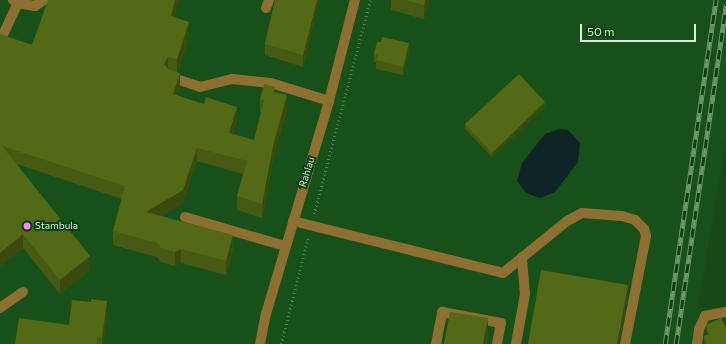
<!DOCTYPE html>
<style>
body{margin:0}
#map{position:relative;width:726px;height:344px;overflow:hidden;background:#174918;font-family:Commissioner,sans-serif}
div>[style]{position:absolute}
.built>*{inset:0;background:#175119}
.water>*{inset:0;background:#0f2426}
.path>*{height:2.5px;margin-top:-1.25px;transform-origin:0;background:repeating-linear-gradient(90deg,#527d53 0 1px,transparent 0 4px)}
.minor>*{height:10px;margin:-5px;padding:0 5px;transform-origin:5px;border-radius:5px;background:#8d7031}
.rail>*{height:4.5px;margin-top:-2.25px;transform-origin:0;background:repeating-linear-gradient(90deg,#0a3e0d 0 9px,#6f966f 0 18px);box-sizing:border-box;border-block:1px solid #6f966f}
.wall>*{inset:0;background:#475a13}
.shaded-wall>*{inset:0;background:#3a4a0f}
.building>*{inset:0;background:#536916}
.dots>*{width:11px;height:11px;translate:-50% -50%;box-sizing:border-box;border:2px solid #0a3e0d;border-radius:50%}
span{translate:-50% -50%;white-space:nowrap;text-align:center;line-height:1.15;-webkit-text-stroke:4px #0a3e0d;paint-order:stroke}
.street-label{font-size:10px;color:#d6f1d5}
.poi-label{font-size:10px;color:#d6f1d5}
.left{translate:0 -50%;text-align:left}
.scale{position:absolute;left:580px;top:24px;width:116px;height:18px;box-sizing:border-box;border:2px solid #d6f1d5;border-top:0;padding-left:5px;font-size:12px;line-height:14px;white-space:nowrap;color:#d6f1d5;-webkit-text-stroke:3px #0a3e0d;paint-order:stroke}
</style>
<div id="map">
<div class="built">
<i style="clip-path:polygon(0 0,726px 0,726px 140px,698px 308px,726px 307px,726px 344px,0 344px)"></i>
</div>
<div class="water">
<i style="clip-path:polygon(559px 129px,568px 130px,580px 143px,578px 162px,555px 192px,540px 198px,526px 193px,517px 181px,522px 163px,537px 144px,545px 134px)"></i>
</div>
<div class="path">
<i style="left:314px;top:214px;width:221px;rotate:-75.3deg"></i>
<i style="left:281px;top:344px;width:110px;rotate:-75.8deg"></i>
</div>
<div class="minor">
<i style="left:18px;top:3px;width:17px;rotate:10deg"></i>
<i style="left:35px;top:6px;width:11px;rotate:-34deg"></i>
<i style="left:266px;top:8px;width:9px;rotate:-69deg"></i>
<i style="left:0;top:36px;width:2px;rotate:27deg"></i>
<i style="left:2px;top:37px;width:38px;rotate:-65deg"></i>
<i style="left:18px;top:3px;width:6px;rotate:-149deg"></i>
<i style="left:170px;top:77px;width:32px;rotate:18deg"></i>
<i style="left:200px;top:87px;width:33px;rotate:-14deg"></i>
<i style="left:232px;top:79px;width:39px;rotate:6deg"></i>
<i style="left:271px;top:83px;width:61px;rotate:17.2deg"></i>
<i style="left:185px;top:217px;width:104px;rotate:16.2deg"></i>
<i style="left:293px;top:221px;width:216px;rotate:13.9deg"></i>
<i style="left:503px;top:273px;width:82px;rotate:-39.1deg"></i>
<i style="left:567px;top:221px;width:17px;rotate:-28deg"></i>
<i style="left:582px;top:213px;width:40px;rotate:4.3deg"></i>
<i style="left:622px;top:216px;width:14px;rotate:17deg"></i>
<i style="left:635px;top:220px;width:13px;rotate:45deg"></i>
<i style="left:644px;top:229px;width:7px;rotate:74deg"></i>
<i style="left:646px;top:236px;width:110px;rotate:101deg"></i>
<i style="left:0;top:308px;width:28px;rotate:-35deg"></i>
<i style="left:260px;top:344px;width:31px;rotate:-79deg"></i>
<i style="left:266px;top:314px;width:222px;rotate:-73.5deg"></i>
<i style="left:329px;top:101px;width:104px;rotate:-75.6deg"></i>
<i style="left:436px;top:344px;width:33px;rotate:-79deg"></i>
<i style="left:442px;top:312px;width:60px;rotate:10.6deg"></i>
<i style="left:501px;top:323px;width:21px;rotate:101deg"></i>
<i style="left:516px;top:344px;width:51px;rotate:-79.8deg"></i>
<i style="left:525px;top:294px;width:37px;rotate:-95deg"></i>
<i style="left:697px;top:344px;width:15px;rotate:-82deg"></i>
<i style="left:699px;top:329px;width:14px;rotate:-65deg"></i>
<i style="left:705px;top:316px;width:21px;rotate:-11deg"></i>
</div>
<div class="rail">
<i style="left:665px;top:344px;width:348px;rotate:-81.6deg"></i>
<i style="left:676px;top:344px;width:343px;rotate:-81.6deg"></i>
</div>
<div class="wall">
<i style="clip-path:polygon(275px 0,319px 0,303px 67px,265px 55px,265px 44px)"></i>
<i style="clip-path:polygon(391px 0,429px 0,424px 19px,391px 10px)"></i>
<i style="clip-path:polygon(174px 17px,189px 36px,177px 73px,180px 87px,177px 96px,237px 121px,233px 134px,254px 140px,261px 113px,260px 112px,260px 99px,275px 92px,287px 109px,273px 160px,262px 218px,237px 210px,237px 196px,243px 174px,197px 161px,183px 203px,162px 216px,233px 249px,226px 275px,181px 263px,175px 266px,161px 262px,157px 257px,113px 245px,113px 231px,122px 199px,17px 164px,90px 270px,60px 294px,23px 248px,0 266px,0 34px,32px 45px)"></i>
<i style="clip-path:polygon(409px 51px,403px 75px,376px 69px,376px 62px,374px 62px,374px 54px)"></i>
<i style="clip-path:polygon(545px 107px,492px 157px,465px 129px,465px 124px)"></i>
<i style="clip-path:polygon(107px 314px,103px 344px,15px 344px,69px 325px)"></i>
<i style="clip-path:polygon(706px 325px,726px 344px,705px 344px,704px 341px,704px 336px,708px 335px,706px 330px)"></i>
</div>
<div class="shaded-wall">
<i style="clip-path:polygon(175px 0,179px 0,171px 30px,171px 16px)"></i>
<i style="clip-path:polygon(317px 0,319px 0,303px 67px,303px 55px)"></i>
<i style="clip-path:polygon(425px 0,429px 0,424px 19px,424px 5px)"></i>
<i style="clip-path:polygon(189px 22px,189px 36px,177px 73px,177px 59px)"></i>
<i style="clip-path:polygon(409px 43px,409px 51px,403px 75px,403px 67px)"></i>
<i style="clip-path:polygon(168px 57px,168px 71px,164px 64px)"></i>
<i style="clip-path:polygon(180px 73px,180px 87px,173px 108px,173px 94px)"></i>
<i style="clip-path:polygon(287px 95px,287px 109px,273px 160px,262px 218px,262px 204px,273px 146px)"></i>
<i style="clip-path:polygon(545px 102px,545px 107px,492px 157px,492px 153px)"></i>
<i style="clip-path:polygon(237px 107px,237px 121px,229px 147px,229px 133px)"></i>
<i style="clip-path:polygon(197px 148px,197px 161px,183px 203px,146px 226px,146px 212px)"></i>
<i style="clip-path:polygon(23px 234px,23px 248px,0 266px,0 253px)"></i>
<i style="clip-path:polygon(233px 235px,233px 249px,226px 275px,226px 261px)"></i>
<i style="clip-path:polygon(181px 249px,181px 263px,175px 266px,175px 252px)"></i>
<i style="clip-path:polygon(90px 256px,90px 270px,60px 294px,60px 280px)"></i>
<i style="clip-path:polygon(628px 285px,628px 296px,619px 344px,617px 344px)"></i>
<i style="clip-path:polygon(107px 301px,107px 314px,103px 344px,102px 344px,102px 337px)"></i>
<i style="clip-path:polygon(488px 318px,488px 336px,487px 344px,483px 344px)"></i>
</div>
<div class="building">
<i style="clip-path:polygon(48px 0,175px 0,171px 16px,189px 22px,177px 59px,168px 57px,164px 64px,168px 69px,180px 73px,173px 94px,204px 104px,206px 97px,237px 107px,229px 133px,254px 140px,264px 100px,260px 99px,264px 84px,275px 87px,274px 92px,287px 95px,273px 146px,262px 204px,237px 196px,247px 161px,197px 148px,183px 190px,146px 212px,233px 235px,226px 261px,181px 249px,175px 252px,161px 248px,157px 243px,113px 231px,125px 186px,2px 146px,90px 256px,60px 280px,23px 234px,0 253px,0 34px,32px 45px)"></i>
<i style="clip-path:polygon(275px 0,317px 0,303px 55px,265px 44px)"></i>
<i style="clip-path:polygon(406px 0,425px 0,424px 5px)"></i>
<i style="clip-path:polygon(382px 37px,409px 43px,403px 67px,376px 60px,378px 55px,374px 54px,377px 42px,381px 42px)"></i>
<i style="clip-path:polygon(519px 74px,545px 102px,492px 153px,465px 124px)"></i>
<i style="clip-path:polygon(541px 270px,628px 285px,617px 344px,528px 344px)"></i>
<i style="clip-path:polygon(91px 299px,107px 301px,102px 337px,97px 336px,96px 344px,15px 344px,19px 318px,69px 325px,72px 300px,91px 302px)"></i>
<i style="clip-path:polygon(450px 312px,488px 318px,483px 344px,444px 344px)"></i>
<i style="clip-path:polygon(721px 318px,726px 328px,726px 344px,707px 344px,704px 336px,710px 334px,706px 325px)"></i>
</div>
<div class="dots">
<i style="left:27px;top:226px;background:#ee8cf8"></i>
</div>
<div class="street-label">
<span style="left:307px;top:172px;rotate:-73deg">Rahlau</span>
</div>
<div class="poi-label">
<span class="left" style="left:35px;top:226px">Stambula</span>
</div>
<div class="scale">50 m</div>
</div>
